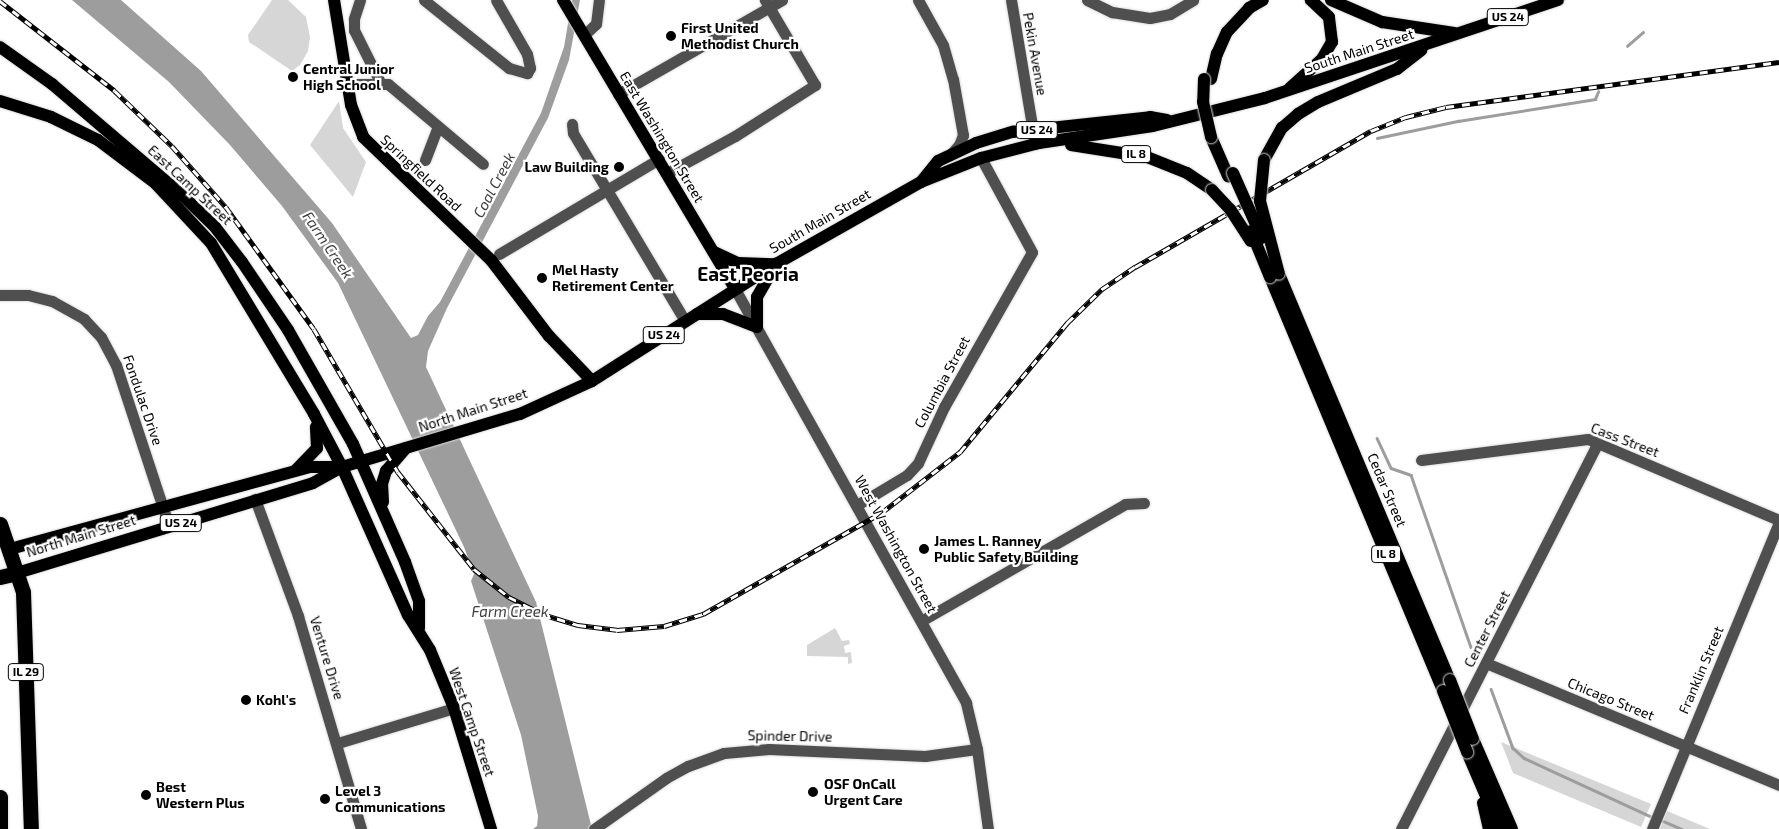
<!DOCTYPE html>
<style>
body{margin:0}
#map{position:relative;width:1779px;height:829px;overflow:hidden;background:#fff;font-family:"Exo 2",sans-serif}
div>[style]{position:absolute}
.green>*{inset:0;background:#d6d6d6}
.water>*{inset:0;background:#9d9d9d}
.stream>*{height:2.5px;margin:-1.25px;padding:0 1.25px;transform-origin:1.25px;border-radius:1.25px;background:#9d9d9d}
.roads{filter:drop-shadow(0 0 1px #dbdbdb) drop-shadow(0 0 1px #dbdbdb)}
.minor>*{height:11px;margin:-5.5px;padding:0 5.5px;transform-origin:5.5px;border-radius:5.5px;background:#4f4f4f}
.major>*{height:12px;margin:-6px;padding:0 6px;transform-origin:6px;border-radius:6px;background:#000}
.highway>*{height:15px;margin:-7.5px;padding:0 7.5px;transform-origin:7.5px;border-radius:7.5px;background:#000}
.rail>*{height:4.5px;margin-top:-2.25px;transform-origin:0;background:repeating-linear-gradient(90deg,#fff 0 8px,#000 0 16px);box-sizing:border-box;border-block:1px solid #000}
.bridges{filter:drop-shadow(0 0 1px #dbdbdb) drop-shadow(0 0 1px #dbdbdb)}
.major-bridge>*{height:12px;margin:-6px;padding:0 6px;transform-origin:6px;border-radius:6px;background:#000}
.dots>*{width:14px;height:14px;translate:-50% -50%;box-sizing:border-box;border:2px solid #fff;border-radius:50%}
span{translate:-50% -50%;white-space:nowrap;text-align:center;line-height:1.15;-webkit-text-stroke:4.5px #fff;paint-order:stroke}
.shield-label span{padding:1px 4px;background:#fff;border:1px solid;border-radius:4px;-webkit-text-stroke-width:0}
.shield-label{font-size:12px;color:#000;font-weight:700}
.poi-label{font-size:14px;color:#000;font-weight:700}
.left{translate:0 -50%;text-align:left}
.right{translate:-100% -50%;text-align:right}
.street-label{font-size:14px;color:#000}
.water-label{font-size:15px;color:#3e3e3e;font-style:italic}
.district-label{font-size:19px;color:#000;font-weight:700}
</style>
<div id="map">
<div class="green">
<i style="clip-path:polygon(272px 0,288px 0,306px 17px,310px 37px,308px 51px,300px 65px,292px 71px,249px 42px,248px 35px)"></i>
<i style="clip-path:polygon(339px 101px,343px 128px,366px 162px,353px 197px,310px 145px)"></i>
<i style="clip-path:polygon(835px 628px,842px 641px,849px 640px,850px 644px,844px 646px,845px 653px,851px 652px,852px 663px,848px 664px,848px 657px,807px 656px,807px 645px)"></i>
<i style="clip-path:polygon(1501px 742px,1651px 804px,1641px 827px,1513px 773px)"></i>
<i style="clip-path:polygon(1667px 811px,1710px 829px,1660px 829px)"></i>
</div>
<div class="water">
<i style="clip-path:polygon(72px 0,121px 0,201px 71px,332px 223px,411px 338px,418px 335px,428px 316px,440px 302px,541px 113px,564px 47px,572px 0,580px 0,569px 60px,548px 118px,447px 308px,428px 351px,426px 367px,536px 602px,592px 829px,533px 829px,537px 826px,538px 816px,521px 735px,471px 581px,474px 574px,464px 547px,338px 283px,282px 206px,230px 145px,169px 82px)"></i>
</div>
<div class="stream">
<i style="left:1627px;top:46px;width:21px;rotate:-41deg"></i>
<i style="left:1377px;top:138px;width:83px;rotate:-11.9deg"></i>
<i style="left:1458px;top:121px;width:139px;rotate:-9.1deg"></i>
<i style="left:1595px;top:99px;width:8px;rotate:-67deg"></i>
<i style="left:1377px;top:438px;width:33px;rotate:65deg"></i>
<i style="left:1391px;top:468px;width:21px;rotate:19deg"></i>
<i style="left:1411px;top:475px;width:182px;rotate:70.8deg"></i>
<i style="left:1491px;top:689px;width:63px;rotate:69.6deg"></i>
<i style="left:1513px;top:748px;width:15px;rotate:42deg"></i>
<i style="left:1524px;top:758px;width:139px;rotate:24.7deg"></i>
<i style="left:1663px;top:821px;width:21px;rotate:23deg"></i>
</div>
<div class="roads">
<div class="minor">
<i style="left:360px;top:0;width:20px;rotate:108deg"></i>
<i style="left:354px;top:19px;width:11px;rotate:90deg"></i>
<i style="left:354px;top:30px;width:58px;rotate:63.4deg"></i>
<i style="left:424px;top:0;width:109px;rotate:38.7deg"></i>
<i style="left:509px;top:68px;width:19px;rotate:16deg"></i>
<i style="left:527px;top:73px;width:6px;rotate:-59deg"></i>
<i style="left:530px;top:68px;width:14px;rotate:-102deg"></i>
<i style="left:527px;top:54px;width:62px;rotate:-119.9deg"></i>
<i style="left:918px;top:0;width:51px;rotate:60.9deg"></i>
<i style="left:943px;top:45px;width:35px;rotate:74deg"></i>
<i style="left:953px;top:79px;width:57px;rotate:79.9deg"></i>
<i style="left:963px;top:135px;width:11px;rotate:112deg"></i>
<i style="left:959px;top:145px;width:13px;rotate:132deg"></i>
<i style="left:1011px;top:0;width:146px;rotate:80.5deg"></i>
<i style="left:1087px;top:0;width:28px;rotate:26deg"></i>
<i style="left:1112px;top:12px;width:38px;rotate:9deg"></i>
<i style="left:1150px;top:18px;width:20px;rotate:-11deg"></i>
<i style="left:1170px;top:14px;width:27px;rotate:-31deg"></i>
<i style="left:584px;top:35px;width:16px;rotate:-43deg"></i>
<i style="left:596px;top:24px;width:24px;rotate:-83deg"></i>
<i style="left:347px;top:84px;width:41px"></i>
<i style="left:388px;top:84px;width:124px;rotate:40.1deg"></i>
<i style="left:618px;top:94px;width:189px;rotate:-29.8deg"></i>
<i style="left:572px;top:124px;width:9px;rotate:84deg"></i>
<i style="left:573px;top:133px;width:219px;rotate:59.2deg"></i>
<i style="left:425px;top:160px;width:36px;rotate:-69deg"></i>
<i style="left:667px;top:173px;width:77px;rotate:-28.6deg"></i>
<i style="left:735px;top:136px;width:95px;rotate:-32.5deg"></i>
<i style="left:815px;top:85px;width:99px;rotate:-120.5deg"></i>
<i style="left:499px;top:254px;width:186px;rotate:-30.7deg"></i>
<i style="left:735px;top:289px;width:474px;rotate:60.8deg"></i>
<i style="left:966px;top:703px;width:47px;rotate:76.6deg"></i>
<i style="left:977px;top:749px;width:81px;rotate:82.2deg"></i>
<i style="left:0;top:295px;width:28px"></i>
<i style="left:28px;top:295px;width:25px;rotate:14deg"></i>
<i style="left:52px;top:301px;width:37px;rotate:29deg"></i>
<i style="left:84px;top:319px;width:25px;rotate:47deg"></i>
<i style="left:101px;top:337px;width:32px;rotate:62deg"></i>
<i style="left:116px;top:365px;width:169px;rotate:71.8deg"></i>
<i style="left:1421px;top:460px;width:168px;rotate:-7.2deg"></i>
<i style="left:1588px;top:439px;width:207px;rotate:23deg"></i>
<i style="left:255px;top:499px;width:125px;rotate:69.8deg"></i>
<i style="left:298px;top:616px;width:222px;rotate:73.5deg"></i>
<i style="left:857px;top:505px;width:58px;rotate:-31deg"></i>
<i style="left:907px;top:475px;width:16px;rotate:-47deg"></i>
<i style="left:918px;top:463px;width:62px;rotate:-65.1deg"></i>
<i style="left:944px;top:407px;width:178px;rotate:-60.4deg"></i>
<i style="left:1032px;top:252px;width:107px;rotate:-118.5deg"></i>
<i style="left:921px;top:621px;width:235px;rotate:-29.8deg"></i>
<i style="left:1125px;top:504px;width:19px;rotate:-3deg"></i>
<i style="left:1486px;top:663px;width:317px;rotate:22.6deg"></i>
<i style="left:338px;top:743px;width:121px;rotate:-16.8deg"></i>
<i style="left:594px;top:829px;width:88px;rotate:-35.3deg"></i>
<i style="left:666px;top:778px;width:25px;rotate:-29deg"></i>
<i style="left:688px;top:766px;width:38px;rotate:-20deg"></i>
<i style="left:724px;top:753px;width:45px;rotate:-5.1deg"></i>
<i style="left:769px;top:749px;width:156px;rotate:2.6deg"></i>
<i style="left:925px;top:756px;width:52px;rotate:-7.7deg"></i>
<i style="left:1401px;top:829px;width:433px;rotate:-63deg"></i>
<i style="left:1652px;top:829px;width:332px;rotate:-67.5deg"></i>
</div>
<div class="major">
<i style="left:334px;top:0;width:106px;rotate:80.8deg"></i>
<i style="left:351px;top:105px;width:34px;rotate:69deg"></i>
<i style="left:363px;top:137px;width:178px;rotate:43.9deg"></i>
<i style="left:491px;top:260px;width:96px;rotate:52.7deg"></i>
<i style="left:549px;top:336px;width:62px;rotate:46.3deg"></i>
<i style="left:563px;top:0;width:336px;rotate:59.2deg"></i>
<i style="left:1331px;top:0;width:56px;rotate:23.3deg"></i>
<i style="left:1382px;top:22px;width:73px;rotate:8.7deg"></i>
<i style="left:0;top:47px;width:64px;rotate:35.4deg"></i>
<i style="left:52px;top:84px;width:170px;rotate:40.5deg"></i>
<i style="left:181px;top:194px;width:47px;rotate:44.1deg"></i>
<i style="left:215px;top:227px;width:44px;rotate:52.4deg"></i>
<i style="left:242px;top:262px;width:82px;rotate:55.9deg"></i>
<i style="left:288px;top:330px;width:131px;rotate:60.3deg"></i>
<i style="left:353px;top:444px;width:129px;rotate:66.2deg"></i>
<i style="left:405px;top:562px;width:41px;rotate:70.3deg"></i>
<i style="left:419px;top:601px;width:27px;rotate:90deg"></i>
<i style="left:1211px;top:79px;width:26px;rotate:-77deg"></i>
<i style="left:1217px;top:54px;width:24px;rotate:-66deg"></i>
<i style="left:1227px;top:32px;width:33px;rotate:-47deg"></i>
<i style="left:1249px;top:8px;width:16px;rotate:-30deg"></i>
<i style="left:1290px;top:88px;width:43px;rotate:-42.2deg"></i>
<i style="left:1322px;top:59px;width:20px;rotate:-60deg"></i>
<i style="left:1332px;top:42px;width:25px;rotate:-97deg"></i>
<i style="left:1329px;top:17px;width:25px;rotate:-137deg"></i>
<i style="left:0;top:101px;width:53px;rotate:17.4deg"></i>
<i style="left:51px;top:117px;width:52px;rotate:26.1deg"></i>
<i style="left:98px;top:140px;width:71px;rotate:37deg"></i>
<i style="left:155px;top:183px;width:82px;rotate:47deg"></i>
<i style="left:211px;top:243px;width:200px;rotate:58.9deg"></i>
<i style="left:314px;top:414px;width:60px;rotate:62.2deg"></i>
<i style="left:342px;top:467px;width:162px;rotate:66deg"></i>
<i style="left:408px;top:615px;width:41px;rotate:57.8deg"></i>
<i style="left:430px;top:650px;width:63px;rotate:67.5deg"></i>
<i style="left:454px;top:708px;width:127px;rotate:73deg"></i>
<i style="left:1211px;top:137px;width:43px;rotate:66.4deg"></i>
<i style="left:1071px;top:145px;width:77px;rotate:9deg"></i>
<i style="left:1147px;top:157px;width:43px;rotate:21.8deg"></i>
<i style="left:1187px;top:173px;width:30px;rotate:34deg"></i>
<i style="left:1264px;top:160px;width:37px;rotate:-61deg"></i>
<i style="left:1282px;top:128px;width:21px;rotate:-41deg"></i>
<i style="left:1298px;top:114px;width:23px;rotate:-31deg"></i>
<i style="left:1318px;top:102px;width:86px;rotate:-22.7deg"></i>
<i style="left:1397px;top:69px;width:31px;rotate:-38deg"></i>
<i style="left:921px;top:182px;width:27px;rotate:-51deg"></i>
<i style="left:938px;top:161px;width:42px;rotate:-25.3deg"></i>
<i style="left:976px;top:143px;width:39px;rotate:-17deg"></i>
<i style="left:1013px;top:132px;width:138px;rotate:-6.2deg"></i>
<i style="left:1150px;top:117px;width:17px;rotate:10deg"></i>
<i style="left:714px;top:252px;width:26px;rotate:25deg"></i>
<i style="left:738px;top:263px;width:35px;rotate:2deg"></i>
<i style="left:1279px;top:274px;width:441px;rotate:67.2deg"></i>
<i style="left:1270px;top:277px;width:449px;rotate:67.3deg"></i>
<i style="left:697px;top:314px;width:26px"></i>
<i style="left:723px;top:314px;width:36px;rotate:21deg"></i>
<i style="left:757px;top:327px;width:30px;rotate:-90deg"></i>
<i style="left:757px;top:297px;width:38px;rotate:-60deg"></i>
<i style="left:296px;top:470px;width:30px;rotate:-46deg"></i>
<i style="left:317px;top:448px;width:21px;rotate:-93deg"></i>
<i style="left:383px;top:502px;width:18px;rotate:-93deg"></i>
<i style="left:382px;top:484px;width:14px;rotate:-73deg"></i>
<i style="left:386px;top:471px;width:30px;rotate:-49deg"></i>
<i style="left:10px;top:549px;width:311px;rotate:-15.3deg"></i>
<i style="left:310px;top:467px;width:29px"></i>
<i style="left:17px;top:573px;width:309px;rotate:-16.9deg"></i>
<i style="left:313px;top:483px;width:33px;rotate:-29deg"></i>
<i style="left:342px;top:467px;width:186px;rotate:-16.6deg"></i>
<i style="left:520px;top:414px;width:79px;rotate:-24.6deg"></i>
<i style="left:592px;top:381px;width:218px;rotate:-32.5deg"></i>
<i style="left:776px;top:264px;width:167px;rotate:-29.5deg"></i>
<i style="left:921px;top:182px;width:65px;rotate:-21.8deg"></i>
<i style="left:981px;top:158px;width:60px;rotate:-14.5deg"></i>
<i style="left:1039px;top:143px;width:115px;rotate:-8.5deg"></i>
<i style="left:1153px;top:126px;width:115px;rotate:-14deg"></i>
<i style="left:1265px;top:98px;width:309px;rotate:-18.5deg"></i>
<i style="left:1473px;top:739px;width:98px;rotate:66.6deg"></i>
<i style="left:1467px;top:752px;width:84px;rotate:66.8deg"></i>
<i style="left:1483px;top:803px;width:27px;rotate:77deg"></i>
</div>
<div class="highway">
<i style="left:0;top:524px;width:72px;rotate:71.3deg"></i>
<i style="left:23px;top:592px;width:237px;rotate:88.1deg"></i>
<i style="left:0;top:577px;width:17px;rotate:-13deg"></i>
<i style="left:0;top:797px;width:32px;rotate:90deg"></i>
</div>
</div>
<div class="rail">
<i style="left:0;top:1px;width:146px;rotate:38deg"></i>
<i style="left:115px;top:91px;width:79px;rotate:44deg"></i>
<i style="left:172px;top:146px;width:81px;rotate:48.5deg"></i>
<i style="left:226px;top:207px;width:150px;rotate:54.2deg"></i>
<i style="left:314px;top:329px;width:166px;rotate:59.6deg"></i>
<i style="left:398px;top:472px;width:123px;rotate:51.9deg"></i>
<i style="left:474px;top:569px;width:45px;rotate:38.7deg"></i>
<i style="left:509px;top:597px;width:37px;rotate:27deg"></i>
<i style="left:542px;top:614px;width:38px;rotate:17deg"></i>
<i style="left:578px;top:625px;width:39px;rotate:7deg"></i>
<i style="left:617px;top:630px;width:47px;rotate:-4.9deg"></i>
<i style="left:664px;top:626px;width:41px;rotate:-17.1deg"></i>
<i style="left:703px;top:614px;width:205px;rotate:-29.6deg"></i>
<i style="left:881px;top:513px;width:100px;rotate:-37.7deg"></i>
<i style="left:960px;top:452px;width:168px;rotate:-50.3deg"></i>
<i style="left:1067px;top:323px;width:49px;rotate:-44.2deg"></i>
<i style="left:1102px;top:289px;width:40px;rotate:-34deg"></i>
<i style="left:1135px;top:267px;width:272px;rotate:-30deg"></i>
<i style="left:1371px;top:131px;width:38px;rotate:-22deg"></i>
<i style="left:1406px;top:117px;width:41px;rotate:-14deg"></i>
<i style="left:1446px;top:107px;width:336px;rotate:-7.7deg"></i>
</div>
<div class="bridges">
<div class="major-bridge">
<i style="left:1204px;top:79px;width:23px;rotate:92deg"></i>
<i style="left:1203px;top:102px;width:36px;rotate:77deg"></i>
<i style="left:1264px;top:160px;width:41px;rotate:95.6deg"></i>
<i style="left:1260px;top:201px;width:75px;rotate:75.4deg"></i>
<i style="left:1233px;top:173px;width:71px;rotate:66deg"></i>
<i style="left:1212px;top:190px;width:26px;rotate:47deg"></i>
<i style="left:1230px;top:209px;width:38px;rotate:57deg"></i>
<i style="left:1251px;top:231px;width:50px;rotate:67.6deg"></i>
<i style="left:1450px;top:680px;width:63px;rotate:68.7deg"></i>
<i style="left:1443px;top:691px;width:66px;rotate:68.5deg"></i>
</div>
</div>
<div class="dots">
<i style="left:671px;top:36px;background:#000"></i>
<i style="left:293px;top:77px;background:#000"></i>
<i style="left:619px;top:167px;background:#000"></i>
<i style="left:542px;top:278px;background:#000"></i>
<i style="left:924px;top:549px;background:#000"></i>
<i style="left:246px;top:700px;background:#000"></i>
<i style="left:813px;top:792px;background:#000"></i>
<i style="left:146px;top:795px;background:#000"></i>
<i style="left:325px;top:799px;background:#000"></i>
</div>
<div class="shield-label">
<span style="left:1508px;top:17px">US 24</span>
<span style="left:1037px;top:130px">US 24</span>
<span style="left:1136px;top:154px">IL 8</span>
<span style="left:664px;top:335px">US 24</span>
<span style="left:181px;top:523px">US 24</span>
<span style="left:1386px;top:554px">IL 8</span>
<span style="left:26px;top:672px">IL 29</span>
</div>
<div class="poi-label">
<span class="left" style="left:681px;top:36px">First United<br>Methodist Church</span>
<span class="left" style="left:303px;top:77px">Central Junior<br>High School</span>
<span class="right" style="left:609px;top:167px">Law Building</span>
<span class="left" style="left:552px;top:278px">Mel Hasty<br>Retirement Center</span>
<span class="left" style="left:934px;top:549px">James L. Ranney<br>Public Safety Building</span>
<span class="left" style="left:256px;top:700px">Kohl's</span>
<span class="left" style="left:824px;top:792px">OSF OnCall<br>Urgent Care</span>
<span class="left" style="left:156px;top:795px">Best<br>Western Plus</span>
<span class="left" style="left:335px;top:799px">Level 3<br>Communications</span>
</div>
<div class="street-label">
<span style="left:1359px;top:51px;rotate:-18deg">South Main Street</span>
<span style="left:1035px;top:54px;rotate:80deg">Pekin Avenue</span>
<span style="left:662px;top:137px;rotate:59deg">East Washington Street</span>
<span style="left:421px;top:173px;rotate:43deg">Springfield Road</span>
<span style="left:190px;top:185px;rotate:43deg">East Camp Street</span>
<span style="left:820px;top:221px;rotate:-30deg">South Main Street</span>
<span style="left:942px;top:382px;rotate:-62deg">Columbia Street</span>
<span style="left:143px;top:400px;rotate:71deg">Fondulac Drive</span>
<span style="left:473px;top:410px;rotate:-18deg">North Main Street</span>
<span style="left:1625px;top:440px;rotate:21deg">Cass Street</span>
<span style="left:1387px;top:490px;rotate:67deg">Cedar Street</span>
<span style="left:81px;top:536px;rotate:-17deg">North Main Street</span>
<span style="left:896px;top:544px;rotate:61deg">West Washington Street</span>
<span style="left:1487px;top:629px;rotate:-63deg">Center Street</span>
<span style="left:327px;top:658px;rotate:73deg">Venture Drive</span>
<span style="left:1701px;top:670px;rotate:-67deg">Franklin Street</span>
<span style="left:1611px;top:699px;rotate:22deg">Chicago Street</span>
<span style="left:472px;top:722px;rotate:71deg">West Camp Street</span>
<span style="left:790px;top:736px;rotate:1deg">Spinder Drive</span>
</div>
<div class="water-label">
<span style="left:494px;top:185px;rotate:-62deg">Coal Creek</span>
<span style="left:328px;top:245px;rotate:56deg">Farm Creek</span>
<span style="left:510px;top:612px">Farm Creek</span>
</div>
<div class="district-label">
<span style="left:748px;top:274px">East Peoria</span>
</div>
</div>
